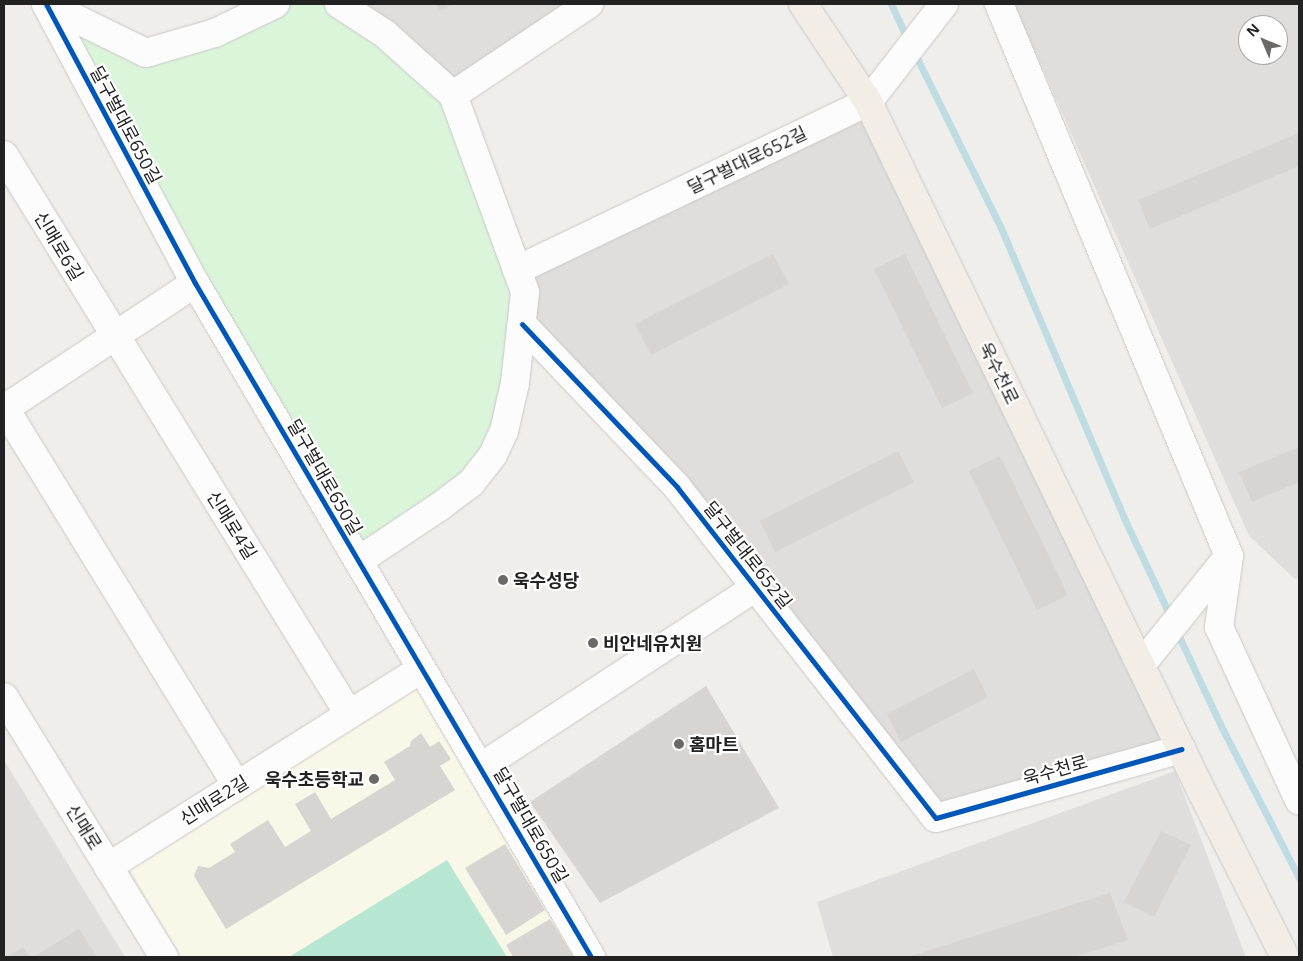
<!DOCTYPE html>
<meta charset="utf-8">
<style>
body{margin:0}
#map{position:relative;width:1303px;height:961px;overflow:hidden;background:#f0eeeb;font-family:"Open Sans","Noto Sans KR",sans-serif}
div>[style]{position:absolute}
.residential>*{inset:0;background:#dfdedc}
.education>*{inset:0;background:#f8f7e8}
.park>*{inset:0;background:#daf5da}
.pitch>*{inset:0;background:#b7e6d2}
.stream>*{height:7px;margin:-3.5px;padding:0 3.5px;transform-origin:3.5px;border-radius:3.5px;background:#bfdbe3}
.building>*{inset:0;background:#d7d4d2}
.roads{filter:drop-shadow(0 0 1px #c9c8c7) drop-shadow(0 0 1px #c9c8c7)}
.minor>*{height:28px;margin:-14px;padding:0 14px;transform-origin:14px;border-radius:14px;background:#fdfcfc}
.major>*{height:28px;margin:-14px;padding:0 14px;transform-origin:14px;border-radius:14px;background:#f3ede7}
.cycleway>*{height:5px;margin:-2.5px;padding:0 2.5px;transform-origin:2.5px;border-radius:2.5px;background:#0057b8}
.dots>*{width:14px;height:14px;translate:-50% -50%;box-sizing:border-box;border:2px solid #fff;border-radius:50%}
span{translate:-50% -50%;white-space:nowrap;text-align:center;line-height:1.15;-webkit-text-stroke:4.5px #fff;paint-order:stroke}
.street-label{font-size:18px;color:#222}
.poi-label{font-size:18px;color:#222;font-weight:700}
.left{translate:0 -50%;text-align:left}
.right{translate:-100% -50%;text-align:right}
.frame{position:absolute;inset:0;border:5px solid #222;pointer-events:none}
.north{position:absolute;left:1238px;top:15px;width:50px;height:50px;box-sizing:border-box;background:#fff;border:1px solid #a7a7a7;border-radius:50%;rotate:315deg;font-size:14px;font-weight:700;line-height:20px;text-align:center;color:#222}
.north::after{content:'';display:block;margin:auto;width:18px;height:22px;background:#6a6968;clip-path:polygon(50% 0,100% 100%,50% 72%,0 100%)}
</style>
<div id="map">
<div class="residential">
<i style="clip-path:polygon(347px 4px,589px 4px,453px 95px)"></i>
<i style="clip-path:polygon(evenodd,1014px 4px,1299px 4px,1299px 578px,1295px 579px,1249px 536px,1014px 4px,1248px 25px,1278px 25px,1278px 55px,1248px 55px,1248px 25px)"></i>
<i style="clip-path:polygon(868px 102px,1182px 749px,936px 818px,522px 324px,517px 270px)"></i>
<i style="clip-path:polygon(4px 760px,125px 957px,4px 957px)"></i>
<i style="clip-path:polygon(1175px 771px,1246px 957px,833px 957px,817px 902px)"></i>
</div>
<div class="education">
<i style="clip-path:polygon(419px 687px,579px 957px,182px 957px,130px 870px)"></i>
</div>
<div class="park">
<i style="clip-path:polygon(275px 4px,341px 4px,453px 95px,525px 292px,493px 455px,358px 561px,54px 21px,146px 53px)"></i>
</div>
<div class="pitch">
<i style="clip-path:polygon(447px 860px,507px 957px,289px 957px)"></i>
</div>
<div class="stream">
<i style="left:891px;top:4px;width:40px;rotate:65deg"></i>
<i style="left:914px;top:52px;width:196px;rotate:63.7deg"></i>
<i style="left:1001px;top:228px;width:315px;rotate:67deg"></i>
<i style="left:1124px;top:518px;width:110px;rotate:64.8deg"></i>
<i style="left:1176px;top:630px;width:108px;rotate:64.9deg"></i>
<i style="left:1222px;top:728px;width:169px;rotate:62.8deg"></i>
</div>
<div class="building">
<i style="clip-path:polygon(435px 4px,452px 4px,441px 11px)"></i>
<i style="clip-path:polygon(1299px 133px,1299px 166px,1150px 229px,1138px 200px)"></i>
<i style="clip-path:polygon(773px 254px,789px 284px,651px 355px,635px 324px)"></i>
<i style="clip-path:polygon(905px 254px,973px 393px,942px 408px,874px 269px)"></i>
<i style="clip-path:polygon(1299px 447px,1299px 482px,1252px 502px,1239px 472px)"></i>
<i style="clip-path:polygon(898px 451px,914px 482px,775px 552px,760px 521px)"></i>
<i style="clip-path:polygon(1000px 456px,1068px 595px,1037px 610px,969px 471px)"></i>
<i style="clip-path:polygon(974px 669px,988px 697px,901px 742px,887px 714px)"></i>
<i style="clip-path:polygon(706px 686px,779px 808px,600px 903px,530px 802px)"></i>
<i style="clip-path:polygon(421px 733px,430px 747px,439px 741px,451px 759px,440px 766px,455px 790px,226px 929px,194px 876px,198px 866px,209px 868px,235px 852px,230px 844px,268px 820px,285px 847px,311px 831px,295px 804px,315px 792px,331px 819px,395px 780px,384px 762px,410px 746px,411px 741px)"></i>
<i style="clip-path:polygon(1161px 831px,1191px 845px,1154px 917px,1124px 902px)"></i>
<i style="clip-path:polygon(505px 844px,545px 910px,506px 935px,465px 868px)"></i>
<i style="clip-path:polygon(1110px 893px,1128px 940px,1073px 957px,908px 957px)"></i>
<i style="clip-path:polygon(550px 919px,574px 957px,513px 957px,506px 945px)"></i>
<i style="clip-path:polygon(79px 929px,97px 957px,33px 957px)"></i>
<i style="clip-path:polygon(23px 947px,30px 957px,6px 957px)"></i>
</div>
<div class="roads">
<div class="minor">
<i style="left:46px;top:4px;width:316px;rotate:61.9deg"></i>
<i style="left:195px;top:283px;width:782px;rotate:59.56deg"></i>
<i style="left:46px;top:4px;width:111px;rotate:26.1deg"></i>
<i style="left:146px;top:53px;width:72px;rotate:-16.2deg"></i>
<i style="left:215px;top:33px;width:67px;rotate:-25.8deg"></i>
<i style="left:339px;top:4px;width:55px;rotate:33.1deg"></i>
<i style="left:385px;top:34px;width:91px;rotate:41.9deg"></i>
<i style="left:453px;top:95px;width:210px;rotate:69.9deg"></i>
<i style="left:525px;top:292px;width:92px;rotate:96.3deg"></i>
<i style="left:515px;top:383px;width:49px;rotate:102.9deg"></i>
<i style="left:504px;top:431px;width:26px;rotate:115deg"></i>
<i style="left:493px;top:455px;width:36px;rotate:128deg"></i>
<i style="left:471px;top:483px;width:40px;rotate:143deg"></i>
<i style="left:439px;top:507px;width:97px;rotate:146.3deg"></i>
<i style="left:999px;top:4px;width:598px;rotate:67.38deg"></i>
<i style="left:1229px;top:556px;width:72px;rotate:98deg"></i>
<i style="left:1219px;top:627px;width:191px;rotate:65.2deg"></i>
<i style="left:453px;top:95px;width:164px;rotate:-33.8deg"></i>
<i style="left:4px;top:155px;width:657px;rotate:58.32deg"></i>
<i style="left:517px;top:270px;width:389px;rotate:-25.6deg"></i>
<i style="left:868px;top:102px;width:124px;rotate:-52.2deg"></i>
<i style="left:522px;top:324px;width:225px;rotate:46.4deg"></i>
<i style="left:677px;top:487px;width:420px;rotate:52deg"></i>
<i style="left:936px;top:818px;width:255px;rotate:-15.7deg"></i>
<i style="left:4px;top:407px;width:444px;rotate:58.4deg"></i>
<i style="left:4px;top:409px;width:229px;rotate:-33.4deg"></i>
<i style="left:1141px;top:665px;width:140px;rotate:-51.1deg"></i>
<i style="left:4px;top:697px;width:305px;rotate:58.4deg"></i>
<i style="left:481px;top:767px;width:329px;rotate:-33.2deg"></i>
<i style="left:108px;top:867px;width:370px;rotate:-32.3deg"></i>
</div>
<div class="major">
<i style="left:803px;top:4px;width:118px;rotate:56.4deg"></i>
<i style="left:868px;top:102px;width:755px;rotate:64.18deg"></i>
<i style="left:1197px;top:782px;width:196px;rotate:63.3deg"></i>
</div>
</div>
<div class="cycleway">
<i style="left:46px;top:4px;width:316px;rotate:61.9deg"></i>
<i style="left:195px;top:283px;width:782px;rotate:59.56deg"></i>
<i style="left:522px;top:324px;width:225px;rotate:46.4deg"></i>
<i style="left:677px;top:487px;width:420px;rotate:52deg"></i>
<i style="left:936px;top:818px;width:255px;rotate:-15.7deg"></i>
</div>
<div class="dots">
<i style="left:503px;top:580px;background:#6a6968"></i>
<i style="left:593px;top:643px;background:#6a6968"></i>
<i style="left:679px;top:744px;background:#6a6968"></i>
<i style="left:374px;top:779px;background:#6a6968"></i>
</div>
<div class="street-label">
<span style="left:126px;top:125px;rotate:62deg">달구벌대로650길</span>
<span style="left:747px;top:160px;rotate:-26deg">달구벌대로652길</span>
<span style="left:59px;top:246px;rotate:59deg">신매로6길</span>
<span style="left:999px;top:373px;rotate:64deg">욱수천로</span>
<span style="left:325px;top:477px;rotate:60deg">달구벌대로650길</span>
<span style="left:232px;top:525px;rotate:58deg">신매로4길</span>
<span style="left:748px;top:555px;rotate:52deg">달구벌대로652길</span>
<span style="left:1055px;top:770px;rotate:-16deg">욱수천로</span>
<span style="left:214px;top:800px;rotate:-32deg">신매로2길</span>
<span style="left:531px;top:825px;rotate:60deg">달구벌대로650길</span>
<span style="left:84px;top:827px;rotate:58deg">신매로</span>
</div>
<div class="poi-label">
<span class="left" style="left:513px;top:580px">욱수성당</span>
<span class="left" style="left:603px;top:643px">비안네유치원</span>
<span class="left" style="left:689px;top:744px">홈마트</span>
<span class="right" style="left:364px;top:779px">욱수초등학교</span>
</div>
<div class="frame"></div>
<div class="north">N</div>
</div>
